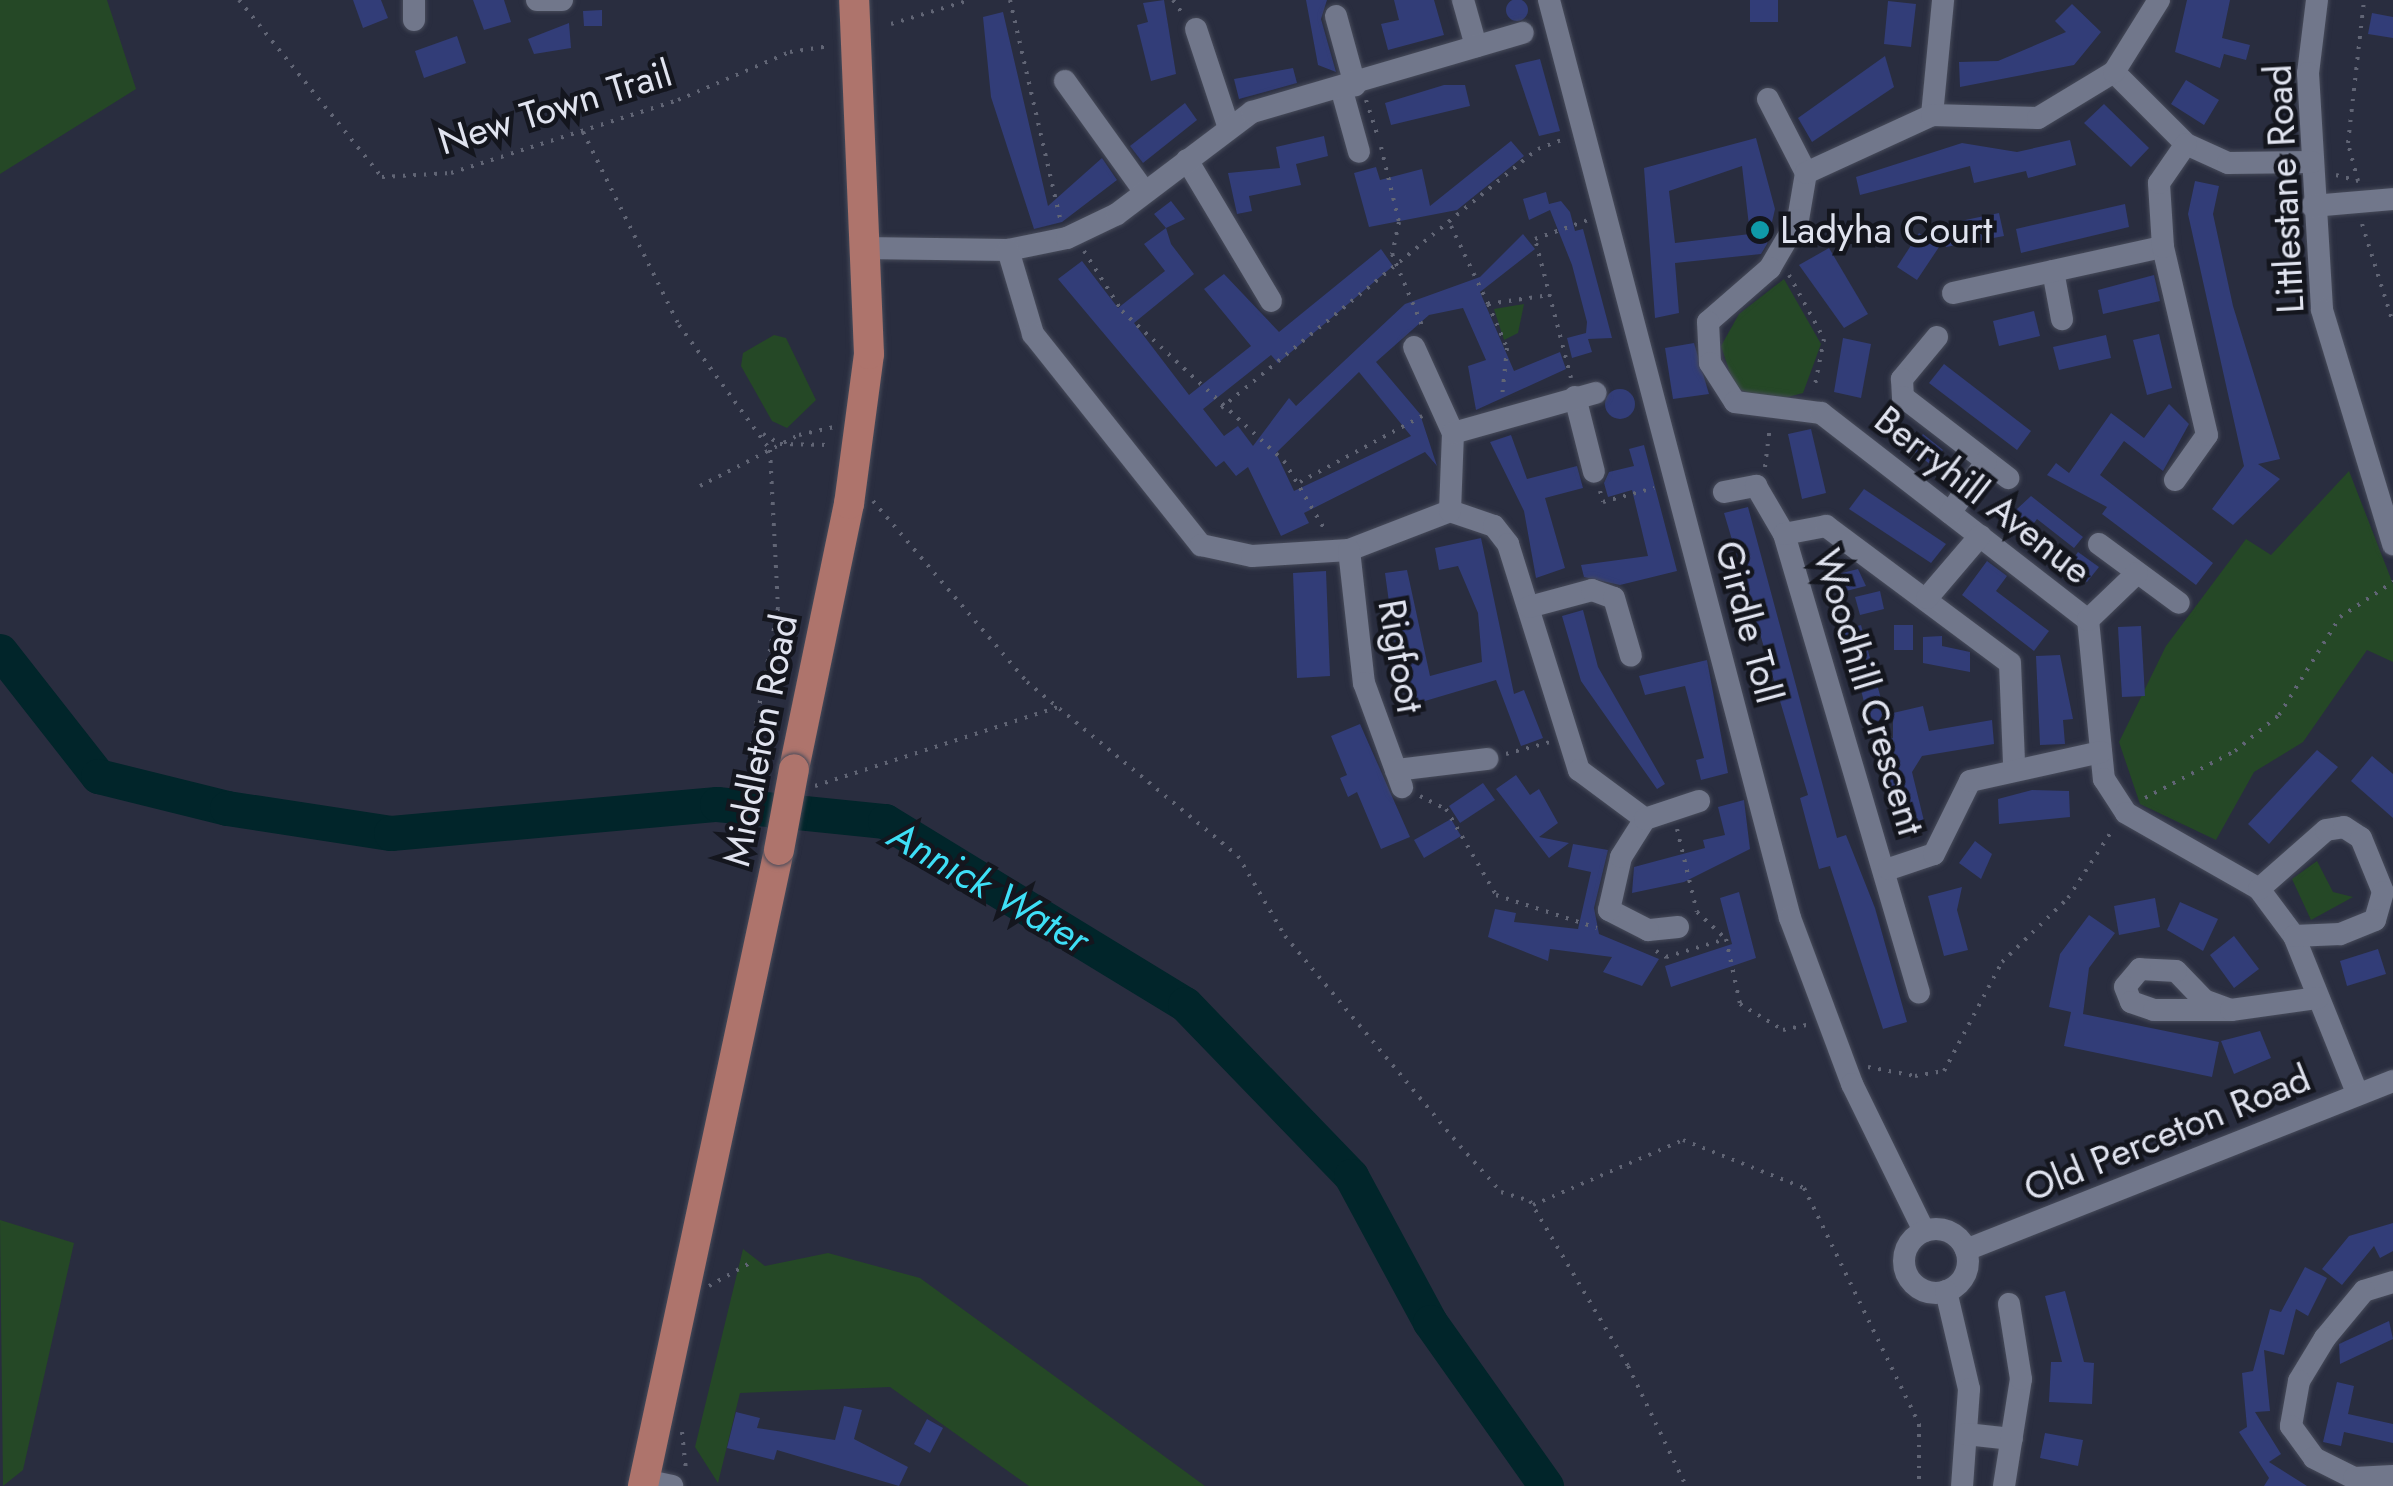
<!DOCTYPE html>
<style>
body{margin:0}
#map{position:relative;width:2393px;height:1486px;overflow:hidden;background:#292d3f;font-family:Jost,sans-serif}
div>[style]{position:absolute}
.green>*{inset:0;background:#254826}
.river>*{height:35px;margin:-17.5px;padding:0 17.5px;transform-origin:17.5px;border-radius:17.5px;background:#01252a}
.building>*{inset:0;background:#323d78}
.round{border-radius:50%}
.path>*{height:4px;margin-top:-2px;transform-origin:0;background:repeating-linear-gradient(90deg,#616575 0 2.5px,transparent 0 10.5px)}
.roads{filter:drop-shadow(0 0 2px #474b5a) drop-shadow(0 0 2px #474b5a)}
.minor>*{height:22px;margin:-11px;padding:0 11px;transform-origin:11px;border-radius:11px;background:#71778b}
.minor>.ring{margin:-11px;padding:0;box-sizing:content-box;background:none;border:22px solid #71778b;border-radius:50%}
.major>*{height:30px;margin:-15px;padding:0 15px;transform-origin:15px;border-radius:15px;background:#ae746c}
.bridges{filter:drop-shadow(0 0 2px #474b5a) drop-shadow(0 0 2px #474b5a)}
.major-bridge>*{height:30px;margin:-15px;padding:0 15px;transform-origin:15px;border-radius:15px;background:#ae746c}
.dots>*{width:28px;height:28px;translate:-50% -50%;box-sizing:border-box;border:5px solid #14161e;border-radius:50%}
span{translate:-50% -50%;white-space:nowrap;text-align:center;line-height:1.15;-webkit-text-stroke:9px #14161e;paint-order:stroke}
.street-label{font-size:38px;color:#e0e3ef}
.poi-label{font-size:38px;color:#e0e3ef}
.left{translate:0 -50%;text-align:left}
.water-label{font-size:40px;color:#3edff6;font-style:italic}
</style>
<div id="map">
<div class="green">
<i style="clip-path:polygon(0 0,107px 0,136px 89px,0 174px)"></i>
<i style="clip-path:polygon(1784px 279px,1821px 344px,1803px 393px,1773px 401px,1735px 388px,1721px 346px,1739px 314px)"></i>
<i style="clip-path:polygon(1524px 304px,1518px 333px,1504px 340px,1494px 309px)"></i>
<i style="clip-path:polygon(774px 335px,786px 338px,816px 400px,787px 428px,772px 421px,741px 366px,743px 353px)"></i>
<i style="clip-path:polygon(2349px 471px,2393px 584px,2393px 662px,2367px 650px,2303px 742px,2254px 772px,2216px 840px,2140px 804px,2119px 742px,2166px 646px,2246px 539px,2271px 555px)"></i>
<i style="clip-path:polygon(2317px 861px,2333px 892px,2353px 897px,2311px 920px,2292px 879px)"></i>
<i style="clip-path:polygon(0 1220px,74px 1243px,23px 1470px,3px 1486px)"></i>
<i style="clip-path:polygon(743px 1249px,765px 1266px,828px 1253px,920px 1278px,1205px 1486px,1029px 1486px,890px 1387px,740px 1393px,718px 1483px,695px 1447px)"></i>
</div>
<div class="river">
<i style="left:0;top:651px;width:159px;rotate:51.9deg"></i>
<i style="left:98px;top:776px;width:133px;rotate:13.9deg"></i>
<i style="left:227px;top:808px;width:166px;rotate:8.7deg"></i>
<i style="left:391px;top:833px;width:327px;rotate:-5.1deg"></i>
<i style="left:717px;top:804px;width:169px;rotate:5.8deg"></i>
<i style="left:885px;top:821px;width:351px;rotate:31.4deg"></i>
<i style="left:1185px;top:1004px;width:239px;rotate:46deg"></i>
<i style="left:1351px;top:1176px;width:166px;rotate:61.6deg"></i>
<i style="left:1430px;top:1322px;width:201px;rotate:54.7deg"></i>
</div>
<div class="building">
<i class="round" style="left:1506px;top:-1px;width:22px;height:22px"></i>
<i style="clip-path:polygon(353px 0,381px 0,388px 18px,363px 28px)"></i>
<i style="clip-path:polygon(473px 0,504px 0,511px 22px,484px 30px)"></i>
<i style="clip-path:polygon(1164px 0,1176px 74px,1151px 81px,1137px 25px,1148px 22px,1143px 3px)"></i>
<i style="clip-path:polygon(1306px 0,1327px 0,1321px 19px,1336px 72px,1318px 65px)"></i>
<i style="clip-path:polygon(1394px 0,1434px 0,1444px 35px,1388px 50px,1381px 24px,1399px 20px)"></i>
<i style="clip-path:polygon(1750px 0,1778px 0,1778px 22px,1750px 22px)"></i>
<i style="clip-path:polygon(2187px 0,2230px 0,2222px 38px,2250px 45px,2246px 60px,2224px 54px,2220px 68px,2175px 52px)"></i>
<i style="clip-path:polygon(1888px 1px,1916px 4px,1911px 47px,1884px 44px)"></i>
<i style="clip-path:polygon(2072px 4px,2101px 32px,2074px 65px,1960px 87px,1959px 62px,1998px 61px,2066px 32px,2055px 21px)"></i>
<i style="clip-path:polygon(602px 10px,602px 26px,584px 26px,583px 11px)"></i>
<i style="clip-path:polygon(1003px 12px,1048px 206px,1102px 158px,1117px 180px,1062px 222px,1034px 229px,991px 97px,983px 17px)"></i>
<i style="clip-path:polygon(2372px 13px,2393px 17px,2393px 38px,2368px 34px)"></i>
<i style="clip-path:polygon(569px 23px,571px 48px,534px 54px,528px 39px)"></i>
<i style="clip-path:polygon(457px 36px,466px 63px,424px 78px,415px 51px)"></i>
<i style="clip-path:polygon(1885px 56px,1894px 87px,1812px 142px,1798px 118px)"></i>
<i style="clip-path:polygon(1540px 59px,1560px 131px,1539px 136px,1515px 65px)"></i>
<i style="clip-path:polygon(1293px 68px,1297px 83px,1239px 99px,1234px 79px)"></i>
<i style="clip-path:polygon(2186px 80px,2219px 100px,2204px 125px,2171px 104px)"></i>
<i style="clip-path:polygon(1444px 85px,1465px 85px,1470px 106px,1391px 125px,1385px 103px)"></i>
<i style="clip-path:polygon(1185px 103px,1197px 120px,1143px 163px,1130px 146px)"></i>
<i style="clip-path:polygon(2104px 104px,2149px 148px,2131px 167px,2084px 123px)"></i>
<i style="clip-path:polygon(1324px 136px,1328px 156px,1296px 164px,1301px 185px,1249px 196px,1252px 211px,1237px 214px,1228px 173px,1280px 168px,1276px 147px)"></i>
<i style="clip-path:polygon(evenodd,1756px 138px,1775px 209px,1767px 244px,1761px 254px,1675px 263px,1679px 313px,1655px 318px,1644px 168px,1756px 138px,1742px 166px,1750px 234px,1675px 243px,1669px 191px,1742px 166px)"></i>
<i style="clip-path:polygon(2070px 140px,2076px 165px,2028px 178px,2026px 171px,1974px 183px,1970px 166px,1860px 195px,1856px 177px,1962px 143px,2017px 152px)"></i>
<i style="clip-path:polygon(1511px 141px,1524px 156px,1457px 210px,1369px 227px,1354px 173px,1376px 167px,1380px 180px,1422px 169px,1430px 206px)"></i>
<i style="clip-path:polygon(2195px 181px,2219px 186px,2213px 214px,2233px 306px,2280px 459px,2258px 464px,2280px 479px,2233px 525px,2212px 509px,2244px 466px,2188px 214px)"></i>
<i style="clip-path:polygon(1546px 192px,1549px 204px,1561px 201px,1570px 212px,1575px 231px,1583px 229px,1612px 338px,1588px 339px,1592px 352px,1572px 358px,1567px 338px,1586px 333px,1587px 322px,1572px 265px,1550px 210px,1529px 220px,1523px 199px)"></i>
<i style="clip-path:polygon(evenodd,1171px 201px,1185px 219px,1166px 228px,1171px 244px,1194px 274px,1134px 323px,1189px 395px,1251px 346px,1204px 289px,1224px 274px,1279px 332px,1381px 249px,1393px 266px,1278px 363px,1271px 355px,1203px 409px,1224px 436px,1238px 426px,1253px 446px,1289px 398px,1296px 406px,1405px 304px,1480px 277px,1523px 234px,1535px 249px,1480px 292px,1514px 371px,1560px 352px,1566px 369px,1476px 410px,1468px 366px,1486px 360px,1463px 308px,1429px 315px,1376px 362px,1420px 414px,1437px 466px,1425px 452px,1304px 513px,1309px 523px,1281px 536px,1248px 467px,1236px 476px,1224px 461px,1216px 467px,1058px 279px,1082px 261px,1118px 308px,1165px 271px,1144px 244px,1166px 228px,1154px 214px,1171px 201px,1359px 372px,1411px 436px,1294px 491px,1276px 453px,1359px 372px)"></i>
<i style="clip-path:polygon(2125px 204px,2129px 227px,2021px 253px,2016px 229px)"></i>
<i style="clip-path:polygon(1999px 213px,2004px 236px,1946px 247px,1941px 225px)"></i>
<i style="clip-path:polygon(1919px 233px,1939px 247px,1917px 280px,1897px 267px)"></i>
<i style="clip-path:polygon(1829px 248px,1868px 314px,1844px 328px,1799px 265px)"></i>
<i style="clip-path:polygon(2154px 275px,2160px 301px,2103px 314px,2098px 290px)"></i>
<i style="clip-path:polygon(2034px 311px,2040px 336px,1999px 346px,1993px 321px)"></i>
<i style="clip-path:polygon(2159px 334px,2172px 388px,2147px 395px,2133px 340px)"></i>
<i style="clip-path:polygon(2106px 335px,2111px 358px,2059px 370px,2053px 347px)"></i>
<i style="clip-path:polygon(1843px 338px,1871px 344px,1861px 398px,1834px 392px)"></i>
<i style="clip-path:polygon(1694px 343px,1709px 394px,1673px 399px,1665px 348px)"></i>
<i style="clip-path:polygon(1944px 364px,2031px 431px,2017px 450px,1929px 383px)"></i>
<i class="round" style="left:1605px;top:389px;width:30px;height:30px"></i>
<i style="clip-path:polygon(2169px 404px,2189px 424px,2163px 471px,2124px 441px,2100px 475px,2213px 563px,2196px 585px,2102px 514px,2107px 507px,2047px 475px,2056px 463px,2069px 473px,2111px 413px,2144px 438px)"></i>
<i style="clip-path:polygon(1811px 429px,1826px 493px,1802px 499px,1788px 434px)"></i>
<i style="clip-path:polygon(1923px 434px,1943px 450px,1931px 465px,1911px 449px)"></i>
<i style="clip-path:polygon(1511px 435px,1527px 479px,1577px 466px,1583px 488px,1545px 498px,1565px 568px,1536px 578px,1524px 511px,1490px 442px)"></i>
<i style="clip-path:polygon(1644px 445px,1677px 571px,1620px 585px,1584px 577px,1581px 565px,1648px 556px,1632px 490px,1608px 497px,1604px 483px,1609px 472px,1634px 466px,1629px 449px)"></i>
<i style="clip-path:polygon(1864px 489px,1946px 544px,1931px 563px,1849px 509px)"></i>
<i style="clip-path:polygon(2031px 496px,2083px 537px,2074px 548px,2037px 519px,2025px 536px,2004px 521px)"></i>
<i style="clip-path:polygon(1748px 507px,1837px 838px,1846px 835px,1875px 908px,1907px 1022px,1883px 1029px,1830px 866px,1819px 869px,1800px 798px,1808px 795px,1724px 513px)"></i>
<i style="clip-path:polygon(1481px 538px,1514px 694px,1524px 690px,1543px 738px,1521px 746px,1496px 680px,1408px 706px,1394px 639px,1385px 573px,1407px 570px,1430px 676px,1482px 662px,1478px 613px,1458px 566px,1439px 570px,1435px 548px)"></i>
<i style="clip-path:polygon(2078px 552px,2099px 567px,2087px 582px,2067px 567px)"></i>
<i style="clip-path:polygon(1987px 561px,2007px 576px,1996px 591px,2049px 631px,2034px 651px,1962px 595px)"></i>
<i style="clip-path:polygon(1858px 569px,1866px 586px,1842px 592px,1838px 574px)"></i>
<i style="clip-path:polygon(1326px 571px,1330px 676px,1297px 678px,1293px 573px)"></i>
<i style="clip-path:polygon(1880px 591px,1884px 609px,1860px 615px,1855px 597px)"></i>
<i style="clip-path:polygon(1583px 610px,1598px 667px,1665px 784px,1657px 789px,1581px 681px,1562px 616px)"></i>
<i style="clip-path:polygon(1861px 625px,1887px 721px,1870px 726px,1852px 654px,1842px 657px,1836px 632px)"></i>
<i style="clip-path:polygon(1894px 625px,1913px 625px,1913px 650px,1894px 650px)"></i>
<i style="clip-path:polygon(2141px 626px,2145px 696px,2122px 697px,2118px 627px)"></i>
<i style="clip-path:polygon(1942px 636px,1942px 646px,1970px 652px,1970px 672px,1923px 663px,1923px 637px)"></i>
<i style="clip-path:polygon(2060px 655px,2073px 719px,2063px 720px,2065px 744px,2040px 745px,2036px 656px)"></i>
<i style="clip-path:polygon(1707px 660px,1728px 773px,1701px 780px,1696px 760px,1704px 758px,1685px 686px,1645px 695px,1639px 676px)"></i>
<i style="clip-path:polygon(1923px 706px,1929px 731px,1992px 720px,1994px 744px,1922px 756px,1912px 772px,1924px 821px,1899px 828px,1882px 740px,1893px 738px,1893px 713px)"></i>
<i style="clip-path:polygon(1360px 724px,1410px 837px,1381px 849px,1357px 792px,1348px 797px,1340px 778px,1347px 775px,1331px 736px)"></i>
<i style="clip-path:polygon(2317px 750px,2338px 767px,2269px 844px,2248px 824px)"></i>
<i style="clip-path:polygon(2372px 756px,2393px 774px,2393px 818px,2351px 781px)"></i>
<i style="clip-path:polygon(1516px 775px,1530px 795px,1539px 789px,1558px 823px,1539px 837px,1569px 843px,1549px 858px,1496px 789px)"></i>
<i style="clip-path:polygon(1483px 783px,1495px 800px,1460px 823px,1449px 806px)"></i>
<i style="clip-path:polygon(2032px 790px,2069px 791px,2070px 817px,1999px 824px,1998px 799px)"></i>
<i style="clip-path:polygon(1744px 800px,1750px 849px,1684px 882px,1632px 893px,1634px 867px,1705px 848px,1703px 840px,1725px 835px,1718px 807px)"></i>
<i style="clip-path:polygon(1451px 819px,1461px 836px,1424px 858px,1414px 840px)"></i>
<i style="clip-path:polygon(1975px 841px,1992px 854px,1981px 879px,1959px 863px)"></i>
<i style="clip-path:polygon(1573px 844px,1608px 850px,1594px 908px,1599px 934px,1659px 959px,1642px 986px,1603px 972px,1612px 957px,1550px 949px,1548px 961px,1488px 937px,1495px 909px,1516px 913px,1514px 922px,1578px 929px,1591px 872px,1568px 867px)"></i>
<i style="clip-path:polygon(1962px 887px,1957px 910px,1968px 950px,1944px 956px,1928px 896px)"></i>
<i style="clip-path:polygon(1739px 892px,1756px 958px,1671px 987px,1665px 966px,1732px 944px,1720px 898px)"></i>
<i style="clip-path:polygon(2155px 898px,2160px 927px,2119px 935px,2114px 906px)"></i>
<i style="clip-path:polygon(2180px 902px,2218px 919px,2203px 951px,2167px 930px)"></i>
<i style="clip-path:polygon(2089px 915px,2115px 933px,2089px 968px,2083px 1014px,2219px 1042px,2212px 1077px,2064px 1046px,2071px 1012px,2049px 1007px,2060px 954px)"></i>
<i style="clip-path:polygon(2234px 936px,2259px 969px,2234px 988px,2210px 955px)"></i>
<i style="clip-path:polygon(2378px 949px,2386px 974px,2347px 986px,2340px 961px)"></i>
<i style="clip-path:polygon(2260px 1031px,2271px 1058px,2234px 1074px,2221px 1041px)"></i>
<i style="clip-path:polygon(2393px 1223px,2393px 1251px,2380px 1258px,2374px 1246px,2342px 1285px,2322px 1269px,2349px 1236px)"></i>
<i style="clip-path:polygon(2305px 1267px,2327px 1278px,2308px 1316px,2296px 1309px,2284px 1355px,2264px 1350px,2270px 1411px,2255px 1412px,2281px 1454px,2269px 1462px,2307px 1486px,2264px 1486px,2269px 1478px,2239px 1432px,2247px 1427px,2242px 1373px,2253px 1371px,2270px 1309px,2281px 1312px)"></i>
<i style="clip-path:polygon(2065px 1291px,2084px 1362px,2094px 1363px,2092px 1404px,2049px 1402px,2051px 1362px,2062px 1362px,2045px 1296px)"></i>
<i style="clip-path:polygon(2389px 1321px,2393px 1339px,2340px 1364px,2339px 1344px)"></i>
<i style="clip-path:polygon(2337px 1382px,2354px 1386px,2348px 1414px,2393px 1424px,2393px 1443px,2344px 1432px,2341px 1446px,2323px 1442px)"></i>
<i style="clip-path:polygon(844px 1406px,862px 1410px,854px 1439px,908px 1467px,899px 1486px,777px 1450px,774px 1460px,727px 1448px,736px 1412px,760px 1418px,757px 1428px,835px 1440px)"></i>
<i style="clip-path:polygon(927px 1419px,943px 1428px,930px 1453px,914px 1444px)"></i>
<i style="clip-path:polygon(2045px 1433px,2083px 1440px,2078px 1466px,2040px 1458px)"></i>
</div>
<div class="path">
<i style="left:239px;top:0;width:228px;rotate:51.1deg"></i>
<i style="left:382px;top:177px;width:69px;rotate:-3.3deg"></i>
<i style="left:451px;top:173px;width:238px;rotate:-17.8deg"></i>
<i style="left:678px;top:100px;width:122px;rotate:-23.2deg"></i>
<i style="left:790px;top:52px;width:40px;rotate:-8.5deg"></i>
<i style="left:1010px;top:0;width:225px;rotate:77.1deg"></i>
<i style="left:1173px;top:0;width:19px;rotate:55deg"></i>
<i style="left:891px;top:24px;width:83px;rotate:-16.9deg"></i>
<i style="left:1366px;top:100px;width:35px;rotate:72deg"></i>
<i style="left:583px;top:132px;width:216px;rotate:63.6deg"></i>
<i style="left:679px;top:325px;width:155px;rotate:53.9deg"></i>
<i style="left:770px;top:450px;width:158px;rotate:87.1deg"></i>
<i style="left:778px;top:608px;width:153px;rotate:100.9deg"></i>
<i style="left:749px;top:758px;width:27px;rotate:51deg"></i>
<i style="left:1381px;top:147px;width:77px;rotate:76.5deg"></i>
<i style="left:1399px;top:222px;width:33px;rotate:102deg"></i>
<i style="left:1392px;top:254px;width:82px;rotate:67.2deg"></i>
<i style="left:2336px;top:175px;width:23px;rotate:15deg"></i>
<i style="left:2358px;top:181px;width:39px;rotate:-105deg"></i>
<i style="left:2348px;top:143px;width:144px;rotate:-83.6deg"></i>
<i style="left:2362px;top:224px;width:104px;rotate:72.6deg"></i>
<i style="left:1451px;top:226px;width:86px;rotate:64.6deg"></i>
<i style="left:1488px;top:304px;width:62px;rotate:-8.4deg"></i>
<i style="left:1084px;top:251px;width:71px;rotate:57.7deg"></i>
<i style="left:1122px;top:311px;width:221px;rotate:42.8deg"></i>
<i style="left:1284px;top:461px;width:80px;rotate:59.3deg"></i>
<i style="left:1789px;top:275px;width:73px;rotate:61.3deg"></i>
<i style="left:1824px;top:339px;width:52px;rotate:101.1deg"></i>
<i style="left:1488px;top:304px;width:48px;rotate:66.6deg"></i>
<i style="left:1507px;top:348px;width:49px;rotate:95.8deg"></i>
<i style="left:1571px;top:378px;width:144px;rotate:-104.5deg"></i>
<i style="left:1535px;top:239px;width:56px;rotate:-19.7deg"></i>
<i style="left:1221px;top:408px;width:409px;rotate:-39.3deg"></i>
<i style="left:1538px;top:149px;width:26px;rotate:-21deg"></i>
<i style="left:763px;top:434px;width:20px;rotate:30deg"></i>
<i style="left:780px;top:444px;width:50px;rotate:1.1deg"></i>
<i style="left:1765px;top:467px;width:39px;rotate:-83deg"></i>
<i style="left:1300px;top:482px;width:139px;rotate:-28.4deg"></i>
<i style="left:700px;top:486px;width:111px;rotate:-27.3deg"></i>
<i style="left:799px;top:435px;width:37px;rotate:-13deg"></i>
<i style="left:1600px;top:491px;width:11px;rotate:75deg"></i>
<i style="left:1603px;top:502px;width:53px;rotate:-15.4deg"></i>
<i style="left:873px;top:501px;width:238px;rotate:49.6deg"></i>
<i style="left:1027px;top:682px;width:273px;rotate:39.5deg"></i>
<i style="left:1238px;top:856px;width:93px;rotate:59.6deg"></i>
<i style="left:1285px;top:936px;width:273px;rotate:50.2deg"></i>
<i style="left:1460px;top:1146px;width:62px;rotate:48.3deg"></i>
<i style="left:1501px;top:1192px;width:30px;rotate:17deg"></i>
<i style="left:1530px;top:1201px;width:192px;rotate:59.3deg"></i>
<i style="left:1628px;top:1366px;width:133px;rotate:64.2deg"></i>
<i style="left:1506px;top:754px;width:46px;rotate:-15.3deg"></i>
<i style="left:815px;top:786px;width:256px;rotate:-18deg"></i>
<i style="left:1420px;top:796px;width:29px;rotate:27deg"></i>
<i style="left:1446px;top:809px;width:99px;rotate:59.8deg"></i>
<i style="left:1496px;top:895px;width:106px;rotate:18.1deg"></i>
<i style="left:2145px;top:798px;width:102px;rotate:-27.6deg"></i>
<i style="left:2235px;top:751px;width:57px;rotate:-39.3deg"></i>
<i style="left:2279px;top:715px;width:115px;rotate:-58.1deg"></i>
<i style="left:2340px;top:617px;width:64px;rotate:-33.4deg"></i>
<i style="left:1677px;top:829px;width:85px;rotate:76.5deg"></i>
<i style="left:1697px;top:912px;width:40px;rotate:43deg"></i>
<i style="left:1656px;top:951px;width:12px;rotate:31deg"></i>
<i style="left:1666px;top:957px;width:63px;rotate:-16.7deg"></i>
<i style="left:1726px;top:939px;width:66px;rotate:77.8deg"></i>
<i style="left:1740px;top:1004px;width:50px;rotate:31.2deg"></i>
<i style="left:1783px;top:1030px;width:25px;rotate:-12deg"></i>
<i style="left:1868px;top:1067px;width:48px;rotate:10.8deg"></i>
<i style="left:1915px;top:1076px;width:29px;rotate:-10deg"></i>
<i style="left:1944px;top:1071px;width:123px;rotate:-62deg"></i>
<i style="left:2002px;top:962px;width:92px;rotate:-44.1deg"></i>
<i style="left:2068px;top:898px;width:82px;rotate:-56.9deg"></i>
<i style="left:1533px;top:1205px;width:163px;rotate:-23.4deg"></i>
<i style="left:1683px;top:1140px;width:130px;rotate:21.6deg"></i>
<i style="left:1804px;top:1188px;width:263px;rotate:64deg"></i>
<i style="left:1919px;top:1424px;width:62px;rotate:90deg"></i>
<i style="left:709px;top:1286px;width:45px;rotate:-29.4deg"></i>
<i style="left:682px;top:1432px;width:39px;rotate:84deg"></i>
</div>
<div class="roads">
<div class="minor">
<i style="left:414px;top:0;width:20px;rotate:90deg"></i>
<i style="left:537px;top:0;width:25px"></i>
<i style="left:1463px;top:0;width:48px;rotate:74.2deg"></i>
<i style="left:1549px;top:0;width:949px;rotate:75.29deg"></i>
<i style="left:1790px;top:918px;width:177px;rotate:69.5deg"></i>
<i style="left:1852px;top:1084px;width:164px;rotate:63.9deg"></i>
<i style="left:2317px;top:0;width:74px;rotate:97deg"></i>
<i style="left:2308px;top:73px;width:237px;rotate:86.6deg"></i>
<i style="left:2322px;top:310px;width:245px;rotate:73.1deg"></i>
<i style="left:1336px;top:16px;width:72px;rotate:74.6deg"></i>
<i style="left:1196px;top:29px;width:104px;rotate:71.6deg"></i>
<i style="left:2114px;top:72px;width:102px;rotate:45deg"></i>
<i style="left:2186px;top:144px;width:46px;rotate:24.3deg"></i>
<i style="left:2228px;top:163px;width:84px;rotate:-0.7deg"></i>
<i style="left:1065px;top:81px;width:135px;rotate:54.3deg"></i>
<i style="left:1342px;top:91px;width:63px;rotate:74.4deg"></i>
<i style="left:1768px;top:99px;width:83px;rotate:62.8deg"></i>
<i style="left:1806px;top:173px;width:48px;rotate:99.7deg"></i>
<i style="left:1798px;top:220px;width:56px;rotate:120.3deg"></i>
<i style="left:1770px;top:268px;width:82px;rotate:138.9deg"></i>
<i style="left:1708px;top:322px;width:41px;rotate:87.2deg"></i>
<i style="left:1710px;top:363px;width:46px;rotate:57.3deg"></i>
<i style="left:1735px;top:402px;width:87px;rotate:7.3deg"></i>
<i style="left:1821px;top:413px;width:338px;rotate:37.8deg"></i>
<i style="left:2088px;top:620px;width:160px;rotate:84.3deg"></i>
<i style="left:2104px;top:779px;width:40px;rotate:57.1deg"></i>
<i style="left:2126px;top:813px;width:153px;rotate:29.7deg"></i>
<i style="left:2259px;top:889px;width:59px;rotate:53.3deg"></i>
<i style="left:2294px;top:936px;width:171px;rotate:68.1deg"></i>
<i style="left:1932px;top:115px;width:116px;rotate:-84.5deg"></i>
<i style="left:1187px;top:160px;width:164px;rotate:59.2deg"></i>
<i style="left:1806px;top:173px;width:139px;rotate:-24.7deg"></i>
<i style="left:1932px;top:115px;width:106px;rotate:1.6deg"></i>
<i style="left:2038px;top:118px;width:89px;rotate:-31.2deg"></i>
<i style="left:2114px;top:72px;width:85px;rotate:-58deg"></i>
<i style="left:2312px;top:206px;width:81px;rotate:-4.9deg"></i>
<i style="left:863px;top:248px;width:145px;rotate:0.8deg"></i>
<i style="left:1008px;top:250px;width:60px;rotate:-11.5deg"></i>
<i style="left:1067px;top:238px;width:55px;rotate:-25.6deg"></i>
<i style="left:1117px;top:214px;width:169px;rotate:-37.1deg"></i>
<i style="left:1252px;top:112px;width:282px;rotate:-16.3deg"></i>
<i style="left:1008px;top:250px;width:88px;rotate:73.4deg"></i>
<i style="left:1033px;top:334px;width:270px;rotate:51.5deg"></i>
<i style="left:1201px;top:545px;width:52px;rotate:12.2deg"></i>
<i style="left:1252px;top:556px;width:97px;rotate:-3.5deg"></i>
<i style="left:1349px;top:550px;width:108px;rotate:-21.1deg"></i>
<i style="left:1450px;top:511px;width:46px;rotate:18.8deg"></i>
<i style="left:1494px;top:526px;width:23px;rotate:52deg"></i>
<i style="left:1508px;top:544px;width:237px;rotate:72.6deg"></i>
<i style="left:1579px;top:770px;width:82px;rotate:36.6deg"></i>
<i style="left:2053px;top:271px;width:49px;rotate:79.4deg"></i>
<i style="left:1953px;top:293px;width:215px;rotate:-12.4deg"></i>
<i style="left:1937px;top:337px;width:55px;rotate:129.8deg"></i>
<i style="left:1902px;top:379px;width:18px;rotate:87deg"></i>
<i style="left:1903px;top:397px;width:133px;rotate:37.6deg"></i>
<i style="left:1414px;top:347px;width:94px;rotate:65.6deg"></i>
<i style="left:1575px;top:397px;width:77px;rotate:75.8deg"></i>
<i style="left:2175px;top:480px;width:55px;rotate:-54.6deg"></i>
<i style="left:2207px;top:435px;width:193px;rotate:-103.2deg"></i>
<i style="left:2163px;top:247px;width:64px;rotate:-93.6deg"></i>
<i style="left:2159px;top:183px;width:47px;rotate:-55.3deg"></i>
<i style="left:1724px;top:492px;width:33px;rotate:-11deg"></i>
<i style="left:1756px;top:486px;width:56px;rotate:59.7deg"></i>
<i style="left:1784px;top:534px;width:478px;rotate:73.6deg"></i>
<i style="left:1450px;top:511px;width:78px;rotate:-87.8deg"></i>
<i style="left:1453px;top:433px;width:148px;rotate:-15.7deg"></i>
<i style="left:1950px;top:513px;width:62px;rotate:-54.8deg"></i>
<i style="left:1784px;top:534px;width:43px;rotate:-10.8deg"></i>
<i style="left:1826px;top:526px;width:229px;rotate:36.7deg"></i>
<i style="left:2010px;top:663px;width:101px;rotate:87.7deg"></i>
<i style="left:2099px;top:544px;width:99px;rotate:36.4deg"></i>
<i style="left:1349px;top:550px;width:134px;rotate:83.6deg"></i>
<i style="left:1364px;top:683px;width:111px;rotate:69.9deg"></i>
<i style="left:1927px;top:598px;width:82px;rotate:-49.5deg"></i>
<i style="left:1529px;top:607px;width:65px;rotate:-15.1deg"></i>
<i style="left:1592px;top:590px;width:23px;rotate:20deg"></i>
<i style="left:1614px;top:598px;width:60px;rotate:73.7deg"></i>
<i style="left:2088px;top:620px;width:68px;rotate:-43.8deg"></i>
<i style="left:1396px;top:770px;width:92px;rotate:-6.9deg"></i>
<i style="left:1889px;top:869px;width:47px;rotate:-18.4deg"></i>
<i style="left:1934px;top:854px;width:81px;rotate:-63.7deg"></i>
<i style="left:1970px;top:781px;width:134px;rotate:-12.5deg"></i>
<i style="left:2259px;top:889px;width:89px;rotate:-41.4deg"></i>
<i style="left:2326px;top:830px;width:18px;rotate:-9deg"></i>
<i style="left:2344px;top:827px;width:20px;rotate:33deg"></i>
<i style="left:2361px;top:838px;width:58px;rotate:67.8deg"></i>
<i style="left:2383px;top:892px;width:29px;rotate:106deg"></i>
<i style="left:2375px;top:920px;width:38px;rotate:158deg"></i>
<i style="left:2340px;top:934px;width:46px;rotate:177.5deg"></i>
<i style="left:1678px;top:927px;width:30px;rotate:174deg"></i>
<i style="left:1648px;top:930px;width:44px;rotate:-152.9deg"></i>
<i style="left:1609px;top:910px;width:54px;rotate:-77.2deg"></i>
<i style="left:1621px;top:857px;width:45px;rotate:-57.7deg"></i>
<i style="left:1645px;top:819px;width:57px;rotate:-18.4deg"></i>
<i style="left:2231px;top:1010px;width:29px;rotate:-160deg"></i>
<i style="left:2204px;top:1000px;width:40px;rotate:-134deg"></i>
<i style="left:2176px;top:971px;width:36px;rotate:-177deg"></i>
<i style="left:2140px;top:969px;width:23px;rotate:130deg"></i>
<i style="left:2125px;top:987px;width:16px;rotate:68deg"></i>
<i style="left:2131px;top:1002px;width:24px;rotate:19deg"></i>
<i style="left:2154px;top:1010px;width:77px"></i>
<i style="left:2231px;top:1010px;width:88px;rotate:-7.9deg"></i>
<i class="ring" style="left:1904px;top:1229px;width:42px;height:42px"></i>
<i style="left:1966px;top:1250px;width:459px;rotate:-21.6deg"></i>
<i style="left:2393px;top:1282px;width:30px;rotate:163deg"></i>
<i style="left:2364px;top:1291px;width:61px;rotate:129.7deg"></i>
<i style="left:2325px;top:1338px;width:50px;rotate:121.2deg"></i>
<i style="left:2299px;top:1381px;width:46px;rotate:100.1deg"></i>
<i style="left:2291px;top:1426px;width:39px;rotate:54deg"></i>
<i style="left:2314px;top:1458px;width:45px;rotate:26.6deg"></i>
<i style="left:2354px;top:1478px;width:39px;rotate:-3deg"></i>
<i style="left:1946px;top:1291px;width:101px;rotate:76.8deg"></i>
<i style="left:1969px;top:1389px;width:97px;rotate:94.1deg"></i>
<i style="left:1966px;top:1434px;width:46px;rotate:6.2deg"></i>
<i style="left:644px;top:1480px;width:29px;rotate:12deg"></i>
<i style="left:2004px;top:1486px;width:108px;rotate:-81deg"></i>
<i style="left:2021px;top:1379px;width:76px;rotate:-99.1deg"></i>
</div>
<div class="major">
<i style="left:794px;top:769px;width:271px;rotate:-78.3deg"></i>
<i style="left:849px;top:504px;width:151px;rotate:-82.4deg"></i>
<i style="left:869px;top:354px;width:354px;rotate:-92.4deg"></i>
<i style="left:643px;top:1486px;width:650px;rotate:-77.93deg"></i>
</div>
</div>
<div class="bridges">
<div class="major-bridge">
<i style="left:779px;top:850px;width:82px;rotate:-79.5deg"></i>
</div>
</div>
<div class="dots">
<i style="left:1760px;top:230px;background:#0f9aa8"></i>
</div>
<div class="street-label">
<span style="left:555px;top:107px;rotate:-17deg">New Town Trail</span>
<span style="left:2284px;top:189px;rotate:-93deg">Littlestane Road</span>
<span style="left:1983px;top:495px;rotate:38deg">Berryhill Avenue</span>
<span style="left:1749px;top:622px;rotate:75deg">Girdle Toll</span>
<span style="left:1401px;top:656px;rotate:80deg">Rigfoot</span>
<span style="left:1869px;top:692px;rotate:73deg">Woodhill Crescent</span>
<span style="left:760px;top:740px;rotate:-79deg">Middleton Road</span>
<span style="left:2167px;top:1133px;rotate:-22deg">Old Perceton Road</span>
</div>
<div class="poi-label">
<span class="left" style="left:1780px;top:230px">Ladyha Court</span>
</div>
<div class="water-label">
<span style="left:989px;top:887px;rotate:30deg">Annick Water</span>
</div>
</div>
